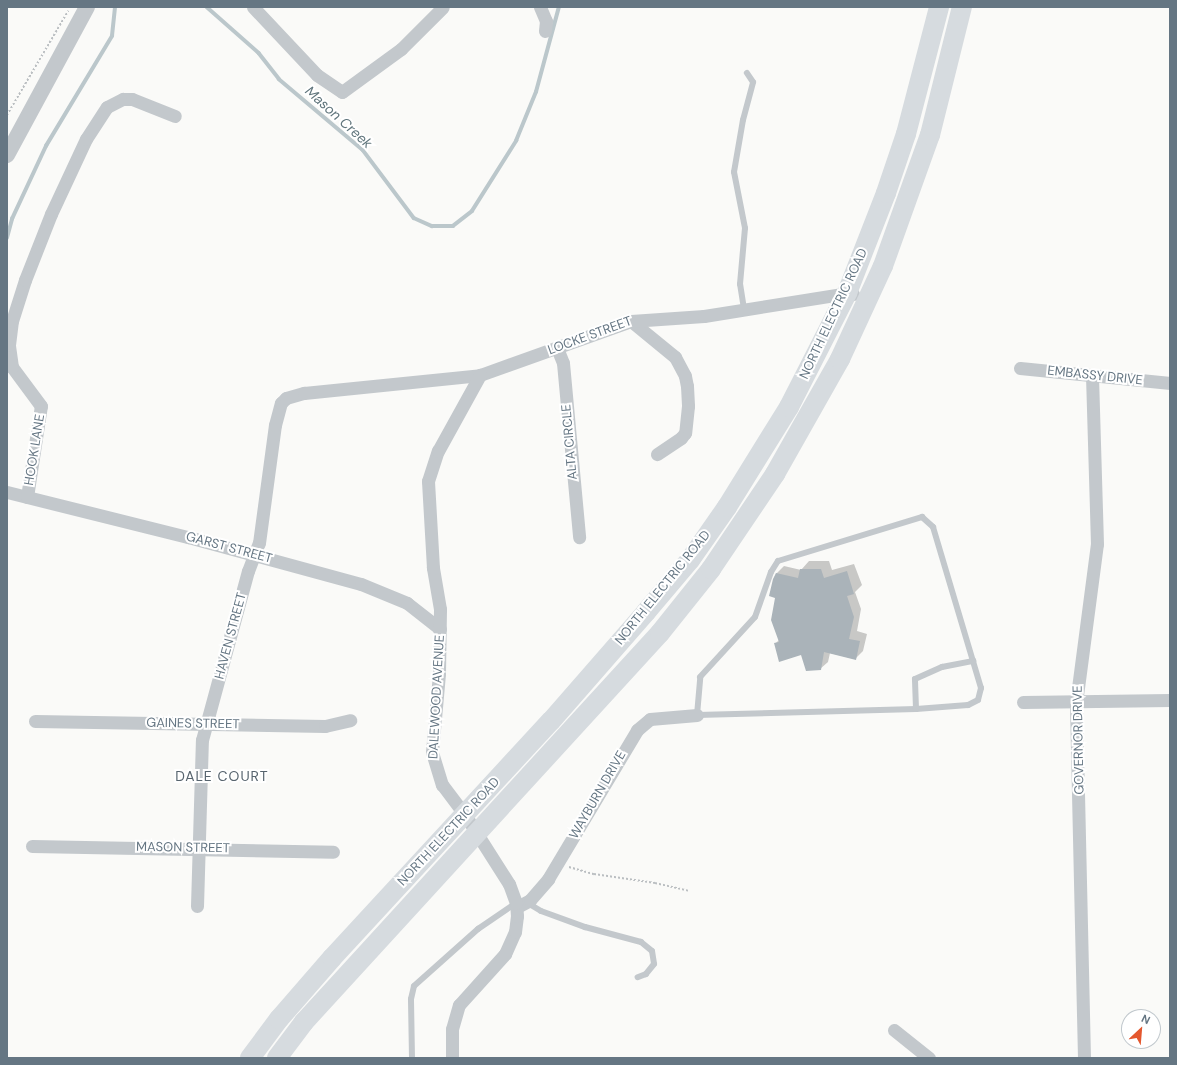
<!DOCTYPE html>
<style>
body{margin:0}
#map{position:relative;width:1177px;height:1065px;overflow:hidden;background:#fafaf8;font-family:"DM Sans",sans-serif}
div>[style]{position:absolute}
.shadow>*{inset:0;background:#0003}
.stream>*{height:3.5px;margin:-1.75px;padding:0 1.75px;transform-origin:1.75px;border-radius:1.75px;background:#bbc7cb}
.building>*{inset:0;background:#aab3b9}
.path>*{height:2px;margin-top:-1px;transform-origin:0;background:repeating-linear-gradient(90deg,#bbbfc2 0 2px,transparent 0 4px)}
.service>*{height:6px;margin:-3px;padding:0 3px;transform-origin:3px;border-radius:3px;background:#c3c8cc}
.minor>*{height:13px;margin:-6.5px;padding:0 6.5px;transform-origin:6.5px;border-radius:6.5px;background:#c3c8cc}
.tertiary>*{height:16px;margin:-8px;padding:0 8px;transform-origin:8px;border-radius:8px;background:#c3c8cc}
.primary>*{height:20px;margin:-10px;padding:0 10px;transform-origin:10px;border-radius:10px;background:#d6dbdf}
span{translate:-50% -50%;white-space:nowrap;text-align:center;line-height:1.15;-webkit-text-stroke:4px #fff;paint-order:stroke}
.street-label{font-size:13px;color:#657683}
.water-label{font-size:14px;color:#60757c;font-style:italic}
.neighbourhood-label{font-size:14px;color:#57646e;letter-spacing:1px}
.frame{position:absolute;inset:0;border:8px solid #657683;pointer-events:none}
.north{position:absolute;left:1121px;top:1009px;width:40px;height:40px;box-sizing:border-box;background:#fff;border:1px solid #c1c8cd;border-radius:50%;rotate:26deg;font-size:11px;font-weight:700;line-height:16px;text-align:center;color:#657683}
.north::after{content:'';display:block;margin:auto;width:14px;height:18px;background:#e4572e;clip-path:polygon(50% 0,100% 100%,50% 72%,0 100%)}
</style>
<div id="map">
<div class="shadow">
<i style="clip-path:polygon(809px 561px,829px 561px,832px 570px,854px 564px,862px 585px,855px 592px,861px 609px,857px 631px,867px 634px,863px 651px,855px 659px,830px 653px,828px 662px,820px 669px,801px 654px,775px 644px,779px 640px,776px 574px,784px 566px,801px 570px)"></i>
</div>
<div class="stream">
<i style="left:207px;top:7px;width:69px;rotate:41.5deg"></i>
<i style="left:259px;top:53px;width:33px;rotate:52deg"></i>
<i style="left:279px;top:79px;width:110px;rotate:40.2deg"></i>
<i style="left:363px;top:150px;width:85px;rotate:53.1deg"></i>
<i style="left:414px;top:218px;width:20px;rotate:24deg"></i>
<i style="left:432px;top:226px;width:21px"></i>
<i style="left:453px;top:226px;width:24px;rotate:-38deg"></i>
<i style="left:472px;top:211px;width:83px;rotate:-57.8deg"></i>
<i style="left:516px;top:141px;width:53px;rotate:-67.8deg"></i>
<i style="left:536px;top:92px;width:88px;rotate:-74.9deg"></i>
<i style="left:7px;top:238px;width:20px;rotate:-75deg"></i>
<i style="left:12px;top:219px;width:81px;rotate:-65deg"></i>
<i style="left:46px;top:146px;width:128px;rotate:-59deg"></i>
<i style="left:112px;top:36px;width:29px;rotate:-84deg"></i>
</div>
<div class="building">
<i style="clip-path:polygon(800px 569px,821px 569px,824px 578px,847px 571px,854px 594px,847px 596px,854px 617px,849px 639px,860px 641px,856px 660px,824px 652px,821px 670px,806px 671px,801px 655px,779px 662px,774px 643px,779px 642px,771px 620px,775px 598px,769px 596px,773px 579px,776px 573px,798px 578px)"></i>
</div>
<div class="path">
<i style="left:7px;top:115px;width:121px;rotate:-59.6deg"></i>
<i style="left:569px;top:867px;width:26px;rotate:16deg"></i>
<i style="left:594px;top:874px;width:62px;rotate:8.4deg"></i>
<i style="left:655px;top:883px;width:35px;rotate:13deg"></i>
</div>
<div class="service">
<i style="left:744px;top:309px;width:25px;rotate:-99deg"></i>
<i style="left:740px;top:284px;width:56px;rotate:-84.9deg"></i>
<i style="left:745px;top:228px;width:57px;rotate:-101.1deg"></i>
<i style="left:734px;top:172px;width:53px;rotate:-80.2deg"></i>
<i style="left:743px;top:120px;width:39px;rotate:-75deg"></i>
<i style="left:753px;top:82px;width:11px;rotate:-124deg"></i>
<i style="left:922px;top:517px;width:15px;rotate:42deg"></i>
<i style="left:933px;top:527px;width:168px;rotate:73.4deg"></i>
<i style="left:981px;top:688px;width:12px;rotate:104deg"></i>
<i style="left:978px;top:700px;width:11px;rotate:153deg"></i>
<i style="left:968px;top:705px;width:52px;rotate:175.6deg"></i>
<i style="left:916px;top:709px;width:219px;rotate:178.4deg"></i>
<i style="left:697px;top:715px;width:38px;rotate:-85deg"></i>
<i style="left:700px;top:677px;width:81px;rotate:-47.5deg"></i>
<i style="left:755px;top:617px;width:48px;rotate:-70.4deg"></i>
<i style="left:771px;top:572px;width:13px;rotate:-58deg"></i>
<i style="left:778px;top:561px;width:151px;rotate:-17deg"></i>
<i style="left:916px;top:709px;width:30px;rotate:-92deg"></i>
<i style="left:915px;top:679px;width:30px;rotate:-24deg"></i>
<i style="left:942px;top:667px;width:32px;rotate:-11deg"></i>
<i style="left:526px;top:902px;width:17px;rotate:31deg"></i>
<i style="left:541px;top:911px;width:47px;rotate:20deg"></i>
<i style="left:585px;top:927px;width:58px;rotate:15deg"></i>
<i style="left:641px;top:942px;width:14px;rotate:39deg"></i>
<i style="left:652px;top:951px;width:13px;rotate:81deg"></i>
<i style="left:654px;top:964px;width:13px;rotate:129deg"></i>
<i style="left:646px;top:974px;width:9px;rotate:159deg"></i>
<i style="left:412px;top:1058px;width:59px;rotate:-91deg"></i>
<i style="left:411px;top:999px;width:13px;rotate:-77deg"></i>
<i style="left:414px;top:986px;width:86px;rotate:-41.7deg"></i>
<i style="left:478px;top:929px;width:46px;rotate:-34.4deg"></i>
</div>
<div class="minor">
<i style="left:253px;top:7px;width:93px;rotate:46.7deg"></i>
<i style="left:317px;top:75px;width:30px;rotate:34deg"></i>
<i style="left:342px;top:92px;width:73px;rotate:-36.1deg"></i>
<i style="left:401px;top:49px;width:59px;rotate:-45deg"></i>
<i style="left:540px;top:7px;width:15px;rotate:67deg"></i>
<i style="left:546px;top:21px;width:10px;rotate:96deg"></i>
<i style="left:631px;top:321px;width:57px;rotate:39.3deg"></i>
<i style="left:675px;top:357px;width:21px;rotate:62deg"></i>
<i style="left:685px;top:376px;width:10px;rotate:79deg"></i>
<i style="left:687px;top:386px;width:20px;rotate:87deg"></i>
<i style="left:688px;top:406px;width:27px;rotate:96deg"></i>
<i style="left:685px;top:433px;width:6px;rotate:129deg"></i>
<i style="left:681px;top:438px;width:29px;rotate:146deg"></i>
<i style="left:557px;top:348px;width:16px;rotate:68deg"></i>
<i style="left:563px;top:363px;width:175px;rotate:84.7deg"></i>
<i style="left:1020px;top:368px;width:151px;rotate:5.7deg"></i>
<i style="left:7px;top:492px;width:187px;rotate:14deg"></i>
<i style="left:188px;top:537px;width:179px;rotate:15.2deg"></i>
<i style="left:361px;top:584px;width:50px;rotate:22.4deg"></i>
<i style="left:407px;top:603px;width:42px;rotate:38.2deg"></i>
<i style="left:27px;top:497px;width:92px;rotate:-81.3deg"></i>
<i style="left:41px;top:406px;width:49px;rotate:-126.6deg"></i>
<i style="left:12px;top:367px;width:22px;rotate:-98deg"></i>
<i style="left:9px;top:345px;width:24px;rotate:-83deg"></i>
<i style="left:12px;top:321px;width:43px;rotate:-72.4deg"></i>
<i style="left:25px;top:280px;width:71px;rotate:-68.5deg"></i>
<i style="left:51px;top:214px;width:83px;rotate:-65deg"></i>
<i style="left:86px;top:139px;width:38px;rotate:-57deg"></i>
<i style="left:107px;top:107px;width:18px;rotate:-27deg"></i>
<i style="left:123px;top:99px;width:9px"></i>
<i style="left:132px;top:99px;width:46px;rotate:21.6deg"></i>
<i style="left:1023px;top:702px;width:147px;rotate:-0.8deg"></i>
<i style="left:35px;top:721px;width:290px;rotate:1deg"></i>
<i style="left:325px;top:726px;width:26px;rotate:-13deg"></i>
<i style="left:32px;top:846px;width:301px;rotate:1.1deg"></i>
<i style="left:197px;top:906px;width:166px;rotate:-88.3deg"></i>
<i style="left:202px;top:740px;width:175px;rotate:-74.8deg"></i>
<i style="left:248px;top:571px;width:30px;rotate:-69deg"></i>
<i style="left:259px;top:543px;width:119px;rotate:-82.3deg"></i>
<i style="left:275px;top:425px;width:23px;rotate:-75deg"></i>
<i style="left:281px;top:403px;width:7px;rotate:-45deg"></i>
<i style="left:286px;top:398px;width:19px;rotate:-16deg"></i>
<i style="left:304px;top:393px;width:177px;rotate:-5.8deg"></i>
<i style="left:480px;top:375px;width:160px;rotate:-19.7deg"></i>
<i style="left:631px;top:321px;width:73px;rotate:-3.9deg"></i>
<i style="left:704px;top:316px;width:145px;rotate:-9.1deg"></i>
<i style="left:847px;top:293px;width:6px;rotate:9deg"></i>
<i style="left:517px;top:907px;width:15px;rotate:-28deg"></i>
<i style="left:530px;top:900px;width:28px;rotate:-49deg"></i>
<i style="left:548px;top:879px;width:174px;rotate:-59.1deg"></i>
<i style="left:637px;top:730px;width:17px;rotate:-40deg"></i>
<i style="left:650px;top:719px;width:47px;rotate:-4.9deg"></i>
<i style="left:894px;top:1030px;width:45px;rotate:38.7deg"></i>
<i style="left:452px;top:1058px;width:29px;rotate:-90deg"></i>
<i style="left:452px;top:1029px;width:25px;rotate:-74deg"></i>
<i style="left:459px;top:1005px;width:69px;rotate:-48deg"></i>
<i style="left:505px;top:954px;width:24px;rotate:-66deg"></i>
<i style="left:515px;top:932px;width:16px;rotate:-83deg"></i>
<i style="left:517px;top:916px;width:13px;rotate:-94deg"></i>
<i style="left:516px;top:903px;width:20px;rotate:-110deg"></i>
<i style="left:509px;top:884px;width:82px;rotate:-122.5deg"></i>
<i style="left:465px;top:815px;width:38px;rotate:-127deg"></i>
<i style="left:442px;top:785px;width:34px;rotate:-107deg"></i>
<i style="left:432px;top:752px;width:79px;rotate:-84.9deg"></i>
<i style="left:439px;top:673px;width:64px;rotate:-89.1deg"></i>
<i style="left:440px;top:609px;width:42px;rotate:-99.7deg"></i>
<i style="left:433px;top:568px;width:87px;rotate:-93.3deg"></i>
<i style="left:428px;top:481px;width:32px;rotate:-72deg"></i>
<i style="left:438px;top:451px;width:87px;rotate:-61.1deg"></i>
<i style="left:1084px;top:1058px;width:355px;rotate:-91.3deg"></i>
<i style="left:1076px;top:703px;width:160px;rotate:-82.5deg"></i>
<i style="left:1097px;top:544px;width:169px;rotate:-91.7deg"></i>
</div>
<div class="tertiary">
<i style="left:7px;top:155px;width:168px;rotate:-61.6deg"></i>
</div>
<div class="primary">
<i style="left:250px;top:1058px;width:49px;rotate:-53.4deg"></i>
<i style="left:279px;top:1019px;width:81px;rotate:-49deg"></i>
<i style="left:332px;top:958px;width:323px;rotate:-47.3deg"></i>
<i style="left:551px;top:721px;width:145px;rotate:-48.9deg"></i>
<i style="left:646px;top:612px;width:68px;rotate:-49.8deg"></i>
<i style="left:690px;top:560px;width:65px;rotate:-55.1deg"></i>
<i style="left:727px;top:507px;width:118px;rotate:-58.2deg"></i>
<i style="left:789px;top:407px;width:128px;rotate:-63deg"></i>
<i style="left:847px;top:293px;width:107px;rotate:-68.7deg"></i>
<i style="left:886px;top:193px;width:62px;rotate:-71.3deg"></i>
<i style="left:906px;top:134px;width:131px;rotate:-75.4deg"></i>
<i style="left:277px;top:1058px;width:45px;rotate:-53.1deg"></i>
<i style="left:304px;top:1022px;width:527px;rotate:-47.54deg"></i>
<i style="left:660px;top:633px;width:82px;rotate:-51.4deg"></i>
<i style="left:711px;top:569px;width:115px;rotate:-56deg"></i>
<i style="left:775px;top:474px;width:132px;rotate:-60.5deg"></i>
<i style="left:840px;top:359px;width:102px;rotate:-65.2deg"></i>
<i style="left:883px;top:266px;width:139px;rotate:-70.3deg"></i>
<i style="left:930px;top:135px;width:132px;rotate:-76deg"></i>
</div>
<div class="street-label">
<span style="left:834px;top:314px;rotate:-65deg">NORTH ELECTRIC ROAD</span>
<span style="left:590px;top:336px;rotate:-20deg">LOCKE STREET</span>
<span style="left:1095px;top:376px;rotate:6deg">EMBASSY DRIVE</span>
<span style="left:570px;top:442px;rotate:-95deg">ALTA CIRCLE</span>
<span style="left:35px;top:450px;rotate:-81deg">HOOK LANE</span>
<span style="left:229px;top:548px;rotate:15deg">GARST STREET</span>
<span style="left:663px;top:588px;rotate:-51deg">NORTH ELECTRIC ROAD</span>
<span style="left:231px;top:636px;rotate:-75deg">HAVEN STREET</span>
<span style="left:437px;top:697px;rotate:-87deg">DALEWOOD AVENUE</span>
<span style="left:193px;top:724px;rotate:1deg">GAINES STREET</span>
<span style="left:1079px;top:740px;rotate:-91deg">GOVERNOR DRIVE</span>
<span style="left:598px;top:795px;rotate:-60deg">WAYBURN DRIVE</span>
<span style="left:449px;top:832px;rotate:-47deg">NORTH ELECTRIC ROAD</span>
<span style="left:183px;top:848px;rotate:1deg">MASON STREET</span>
</div>
<div class="water-label">
<span style="left:339px;top:117px;rotate:42deg">Mason Creek</span>
</div>
<div class="neighbourhood-label">
<span style="left:222px;top:776px">DALE COURT</span>
</div>
<div class="frame"></div>
<div class="north">N</div>
</div>
